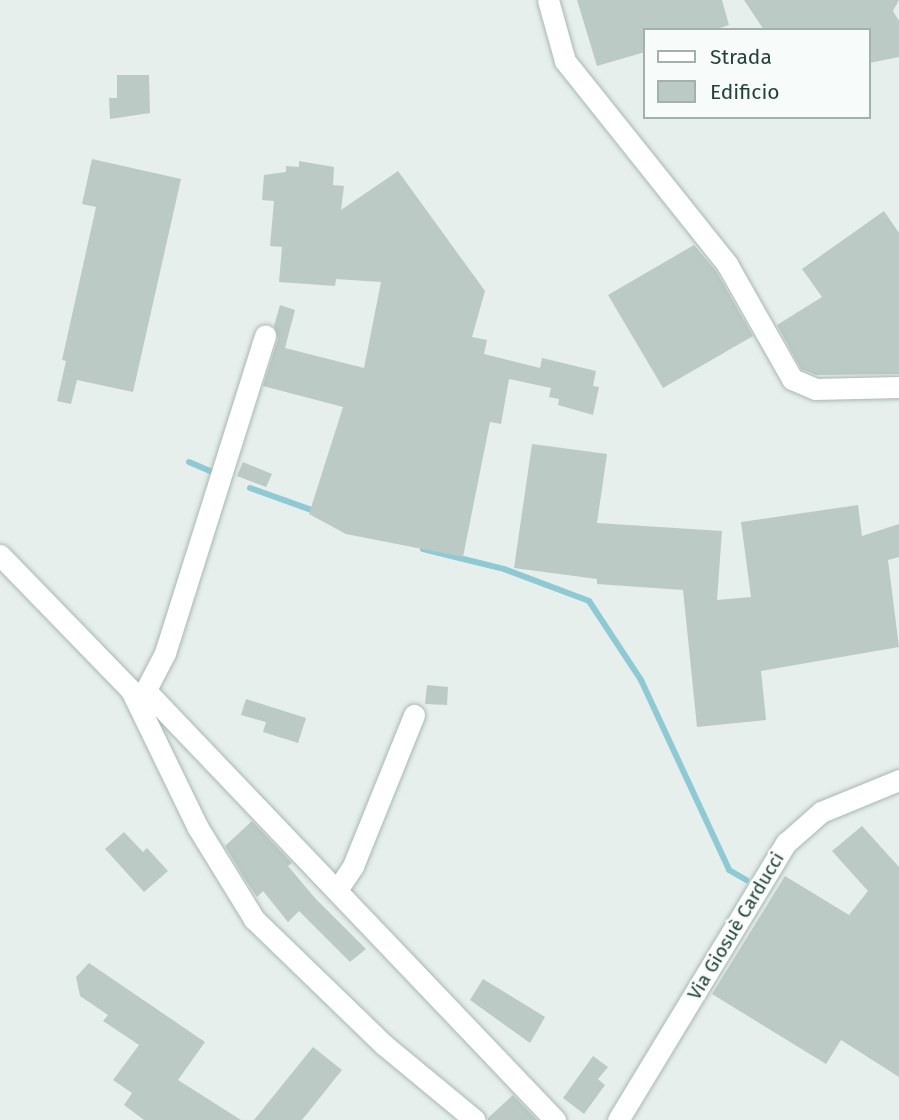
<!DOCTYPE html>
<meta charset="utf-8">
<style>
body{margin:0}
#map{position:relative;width:899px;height:1120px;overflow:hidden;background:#e6efeb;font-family:"Fira Sans",sans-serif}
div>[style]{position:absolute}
.stream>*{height:6px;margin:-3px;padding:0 3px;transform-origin:3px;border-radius:3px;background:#8ec9d4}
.building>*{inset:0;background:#bbcac4}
.roads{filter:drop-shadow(0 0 2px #a8b8b2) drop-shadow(0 0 2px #a8b8b2)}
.minor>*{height:21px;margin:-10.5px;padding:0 10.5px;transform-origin:10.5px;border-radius:10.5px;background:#fff}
span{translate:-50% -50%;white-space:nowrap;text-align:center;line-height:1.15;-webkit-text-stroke:5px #f7fbf9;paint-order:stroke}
.street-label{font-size:19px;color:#24423a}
.legend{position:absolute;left:643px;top:28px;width:228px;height:91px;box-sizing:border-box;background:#f7fbf9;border:2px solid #a3b1ad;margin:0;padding:9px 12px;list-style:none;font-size:21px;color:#24423a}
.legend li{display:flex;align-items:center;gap:14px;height:35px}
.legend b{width:35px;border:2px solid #a3b1ad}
</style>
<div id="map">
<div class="stream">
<i style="left:189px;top:462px;width:26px;rotate:23deg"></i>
<i style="left:250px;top:488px;width:71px;rotate:19.7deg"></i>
<i style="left:423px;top:549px;width:83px;rotate:13.9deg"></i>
<i style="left:504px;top:569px;width:91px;rotate:20.6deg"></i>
<i style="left:589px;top:601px;width:95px;rotate:56.6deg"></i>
<i style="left:641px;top:680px;width:209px;rotate:65.1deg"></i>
<i style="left:729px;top:870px;width:20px;rotate:30deg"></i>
</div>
<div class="building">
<i style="clip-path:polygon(577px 0,722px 0,729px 25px,714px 30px,645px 30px,645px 52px,597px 66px)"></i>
<i style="clip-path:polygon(744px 0,899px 0,893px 11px,899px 21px,899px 57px,869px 63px,869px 30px,764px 30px)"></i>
<i style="clip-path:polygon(117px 75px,149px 75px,150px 113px,110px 119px,109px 98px,117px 98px)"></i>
<i style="clip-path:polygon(92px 159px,181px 179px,133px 392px,77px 380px,71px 404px,57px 401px,66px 361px,62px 360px,96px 207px,82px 204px)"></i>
<i style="clip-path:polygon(299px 161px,334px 167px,333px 185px,344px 186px,341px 210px,398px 171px,485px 291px,472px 337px,487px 340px,484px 354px,540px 368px,542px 358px,596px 371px,593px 386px,599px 387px,593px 415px,558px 405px,559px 399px,549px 397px,551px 388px,509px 379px,501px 424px,490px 422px,463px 557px,346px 534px,309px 514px,343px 407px,263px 386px,278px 339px,274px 326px,280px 305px,295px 310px,285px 348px,364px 368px,381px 282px,336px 279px,335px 286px,279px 282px,282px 247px,270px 246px,274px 201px,262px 200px,264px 175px,286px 172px,286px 166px,299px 167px)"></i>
<i style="clip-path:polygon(884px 211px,899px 233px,899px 374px,816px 375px,801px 369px,777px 325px,822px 297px,802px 269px)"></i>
<i style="clip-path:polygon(694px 245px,716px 271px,753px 336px,663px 388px,608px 295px)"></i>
<i style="clip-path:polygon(532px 444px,607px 454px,597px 523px,722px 531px,717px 600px,751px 597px,741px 522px,858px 505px,862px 536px,899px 524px,899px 557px,888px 560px,899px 647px,761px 671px,766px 720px,697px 727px,683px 590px,597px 584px,597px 579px,514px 568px)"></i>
<i style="clip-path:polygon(243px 462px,272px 474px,266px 487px,237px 476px)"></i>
<i style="clip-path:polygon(427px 685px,448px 687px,447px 705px,425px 704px)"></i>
<i style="clip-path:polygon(246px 699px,306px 718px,298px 743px,263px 732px,266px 722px,241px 715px)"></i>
<i style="clip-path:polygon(252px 821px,292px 863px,288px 866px,315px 898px,366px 949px,350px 962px,299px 911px,288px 922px,263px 891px,257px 897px,246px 881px,225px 846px)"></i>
<i style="clip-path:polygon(862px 826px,899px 867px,899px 1077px,841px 1040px,826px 1064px,712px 994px,785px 876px,849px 915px,868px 891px,832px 851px)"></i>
<i style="clip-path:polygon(124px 832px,143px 852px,147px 848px,168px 871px,144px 892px,105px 849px)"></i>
<i style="clip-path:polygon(89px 963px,205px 1042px,178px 1080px,241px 1120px,144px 1120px,124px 1105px,132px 1093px,113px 1080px,139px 1045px,103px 1021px,108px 1015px,80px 996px,76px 977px)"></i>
<i style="clip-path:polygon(483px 979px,545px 1017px,530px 1043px,470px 1000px)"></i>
<i style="clip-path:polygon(313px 1047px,342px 1070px,302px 1120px,254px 1120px)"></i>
<i style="clip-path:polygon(593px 1056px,608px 1067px,598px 1079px,605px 1085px,584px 1114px,563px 1098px)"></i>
<i style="clip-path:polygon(513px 1095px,537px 1120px,488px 1120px,488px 1118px)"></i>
</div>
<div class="roads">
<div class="minor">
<i style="left:548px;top:0;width:63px;rotate:74.4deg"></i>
<i style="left:565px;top:61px;width:260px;rotate:51.4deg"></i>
<i style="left:727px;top:264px;width:132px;rotate:60.5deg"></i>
<i style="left:792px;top:379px;width:25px;rotate:23deg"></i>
<i style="left:815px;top:389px;width:84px;rotate:-1.4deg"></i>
<i style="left:0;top:555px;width:188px;rotate:45.9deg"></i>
<i style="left:131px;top:690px;width:153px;rotate:64.1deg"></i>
<i style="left:198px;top:828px;width:107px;rotate:58.4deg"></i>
<i style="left:254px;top:919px;width:180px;rotate:44.1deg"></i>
<i style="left:383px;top:1044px;width:119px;rotate:39.6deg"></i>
<i style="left:148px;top:693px;width:590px;rotate:46.37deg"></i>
<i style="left:139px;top:703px;width:56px;rotate:-62.5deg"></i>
<i style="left:165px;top:653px;width:333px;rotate:-72.5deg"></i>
<i style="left:337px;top:890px;width:29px;rotate:-56deg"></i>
<i style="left:353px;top:866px;width:163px;rotate:-68deg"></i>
<i style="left:618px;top:1120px;width:324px;rotate:-58.8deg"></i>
<i style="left:786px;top:843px;width:47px;rotate:-41.5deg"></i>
<i style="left:821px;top:812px;width:84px;rotate:-22.3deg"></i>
</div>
</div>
<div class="street-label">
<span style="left:736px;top:926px;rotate:-59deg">Via Giosuè Carducci</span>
</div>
<ul class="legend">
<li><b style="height:9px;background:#fff"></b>Strada</li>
<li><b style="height:19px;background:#bbcac4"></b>Edificio</li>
</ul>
</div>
